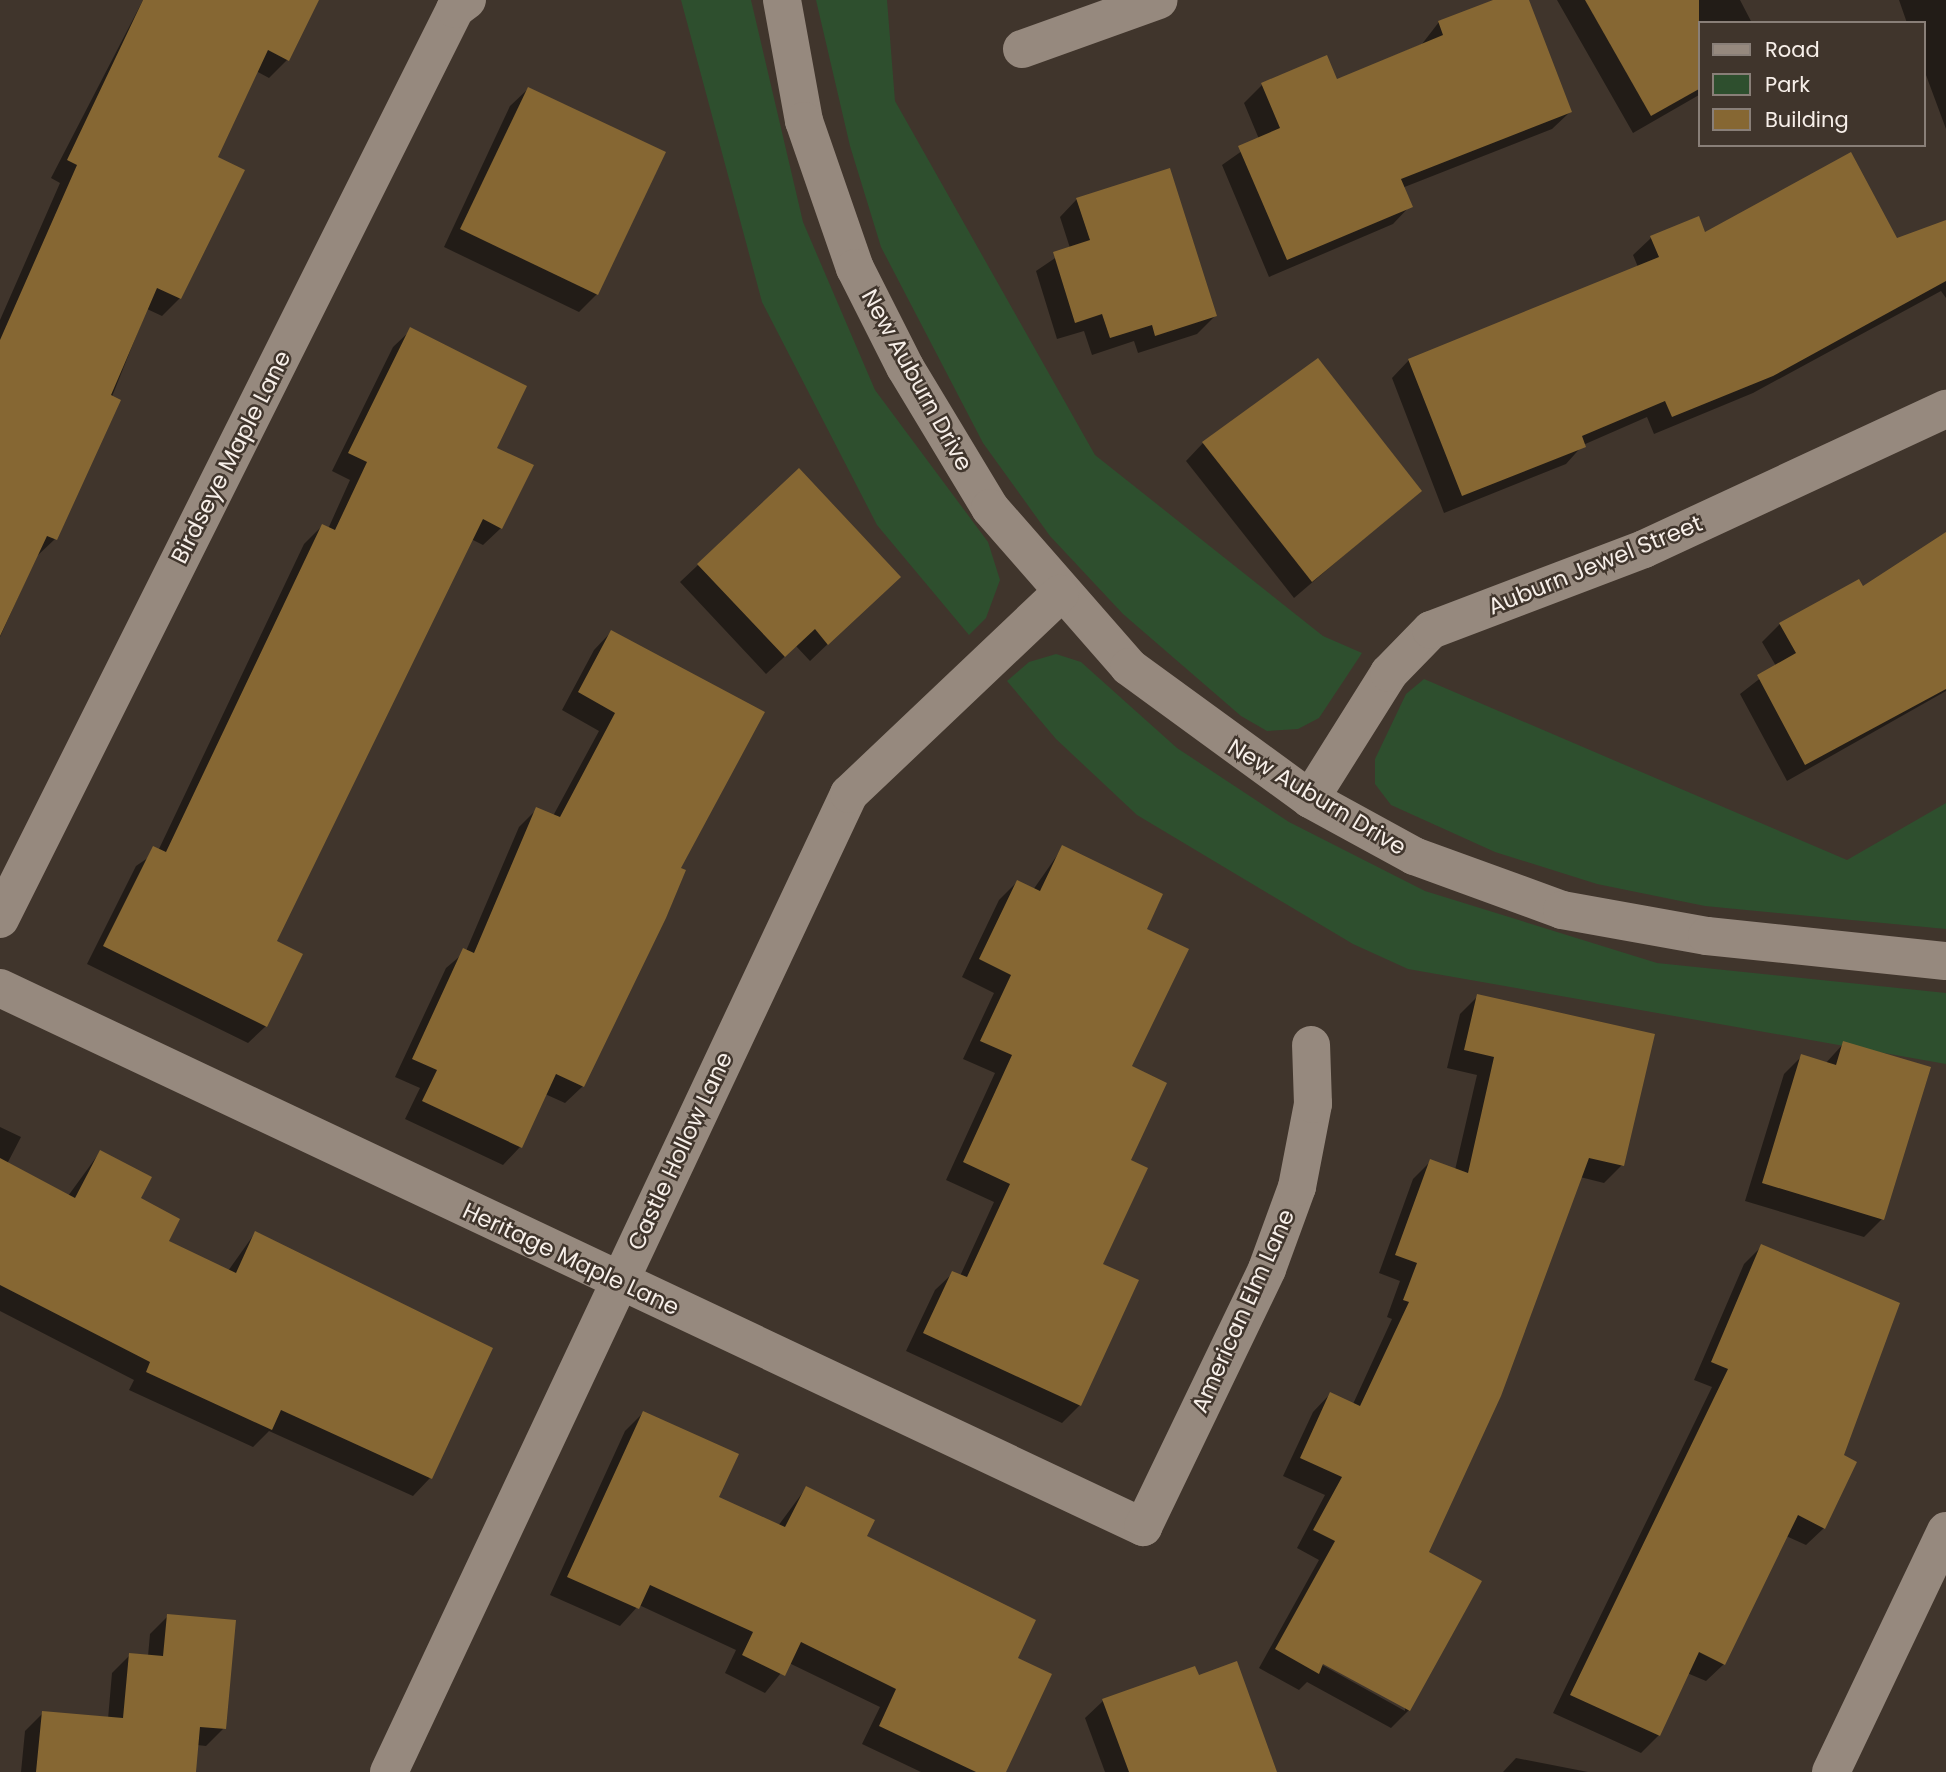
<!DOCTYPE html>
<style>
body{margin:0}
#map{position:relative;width:1946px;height:1772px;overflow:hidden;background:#40352c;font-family:Poppins,sans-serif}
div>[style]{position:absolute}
.green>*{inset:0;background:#2e4f2e}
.shadow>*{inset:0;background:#0007}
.building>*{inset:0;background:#866733}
.minor>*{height:38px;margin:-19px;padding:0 19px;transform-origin:19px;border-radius:19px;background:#96897e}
span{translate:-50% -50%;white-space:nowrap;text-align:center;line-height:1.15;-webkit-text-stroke:5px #40352c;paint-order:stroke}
.street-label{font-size:23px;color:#f7efe9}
.legend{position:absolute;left:1698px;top:21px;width:228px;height:126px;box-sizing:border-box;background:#40352c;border:2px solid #897f78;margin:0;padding:9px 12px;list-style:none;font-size:21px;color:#f7efe9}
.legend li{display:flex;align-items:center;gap:14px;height:35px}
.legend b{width:35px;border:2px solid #897f78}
</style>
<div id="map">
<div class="green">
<i style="clip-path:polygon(681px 0,751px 0,803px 222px,875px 390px,988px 542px,1000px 580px,986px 618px,969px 635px,877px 525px,762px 302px)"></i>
<i style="clip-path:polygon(816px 0,887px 0,895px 101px,1095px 455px,1323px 636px,1362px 653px,1319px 718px,1298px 729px,1267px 731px,1241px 716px,1123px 614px,1050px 536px,983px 443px,881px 247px,850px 146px)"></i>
<i style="clip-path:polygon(1056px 654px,1081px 662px,1177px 748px,1289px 822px,1425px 891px,1657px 963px,1946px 993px,1946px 1064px,1408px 969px,1353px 944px,1137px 815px,1056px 739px,1007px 681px,1029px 662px)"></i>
<i style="clip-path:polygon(1424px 679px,1847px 860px,1946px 803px,1946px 929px,1705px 906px,1597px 884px,1495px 852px,1391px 805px,1375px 784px,1375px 759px,1406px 694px)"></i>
</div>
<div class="shadow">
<i style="clip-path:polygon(143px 0,318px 0,287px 60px,269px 78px,256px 71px,216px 157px,180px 298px,162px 316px,147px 309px,55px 539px,36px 557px,0 637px,0 320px,60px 183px,51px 178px)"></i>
<i style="clip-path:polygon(1497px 0,1527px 0,1570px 112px,1552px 129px,1402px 188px,1410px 206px,1393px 224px,1269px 277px,1222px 165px,1259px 139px,1244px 103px,1262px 85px,1336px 81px,1422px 44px,1439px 22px)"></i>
<i style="clip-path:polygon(1557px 0,1740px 0,1752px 23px,1699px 23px,1699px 95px,1633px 133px)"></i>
<i style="clip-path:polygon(1899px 0,1946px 0,1946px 129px,1923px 67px,1923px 23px,1907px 23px)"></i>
<i style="clip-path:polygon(528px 89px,597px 294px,579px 312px,444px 247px,510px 106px)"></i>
<i style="clip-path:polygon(1077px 199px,1215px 316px,1197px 334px,1138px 353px,1134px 341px,1092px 355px,1084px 331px,1057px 339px,1036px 271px,1070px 248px,1060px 217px)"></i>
<i style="clip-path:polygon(1946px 222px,1946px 298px,1941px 291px,1753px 393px,1654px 434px,1647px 417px,1583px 445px,1566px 464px,1444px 513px,1392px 378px,1409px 360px,1638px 267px,1633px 255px,1651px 238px,1897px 240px)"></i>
<i style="clip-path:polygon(411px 330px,495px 448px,501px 528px,483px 545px,471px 539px,274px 942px,266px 1026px,248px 1043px,87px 964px,136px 866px,158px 851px,304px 544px,322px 526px,328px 529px,350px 480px,332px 471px,393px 347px)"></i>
<i style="clip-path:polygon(1203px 443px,1419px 491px,1294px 598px,1186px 461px)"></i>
<i style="clip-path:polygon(1946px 534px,1946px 691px,1787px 781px,1740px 694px,1776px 666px,1762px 642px,1780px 624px,1862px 588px)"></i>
<i style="clip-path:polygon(698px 565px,880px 594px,810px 661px,796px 646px,766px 674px,680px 582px)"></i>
<i style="clip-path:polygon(611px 632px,679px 869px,583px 1086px,565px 1103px,545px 1094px,520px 1147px,503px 1165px,405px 1119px,420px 1088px,395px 1077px,446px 968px,466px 951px,519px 827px,537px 809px,553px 816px,599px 731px,562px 710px,594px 650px)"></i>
<i style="clip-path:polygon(1063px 847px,1145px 930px,1129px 1067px,1129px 1161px,1101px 1265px,1080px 1405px,1062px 1423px,906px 1351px,935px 1290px,953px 1273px,960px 1276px,994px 1202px,946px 1180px,995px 1073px,963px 1059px,994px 993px,962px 977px,999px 900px,1017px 882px,1033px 890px)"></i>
<i style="clip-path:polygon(evenodd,1478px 996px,1622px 1165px,1604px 1183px,1580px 1177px,1427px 1553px,1409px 1710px,1391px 1728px,1307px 1682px,1299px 1690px,1259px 1668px,1319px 1560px,1297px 1548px,1325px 1495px,1283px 1476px,1313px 1412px,1330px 1394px,1353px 1404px,1392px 1319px,1387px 1317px,1400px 1281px,1379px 1273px,1413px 1179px,1431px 1161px,1455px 1170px,1477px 1075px,1447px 1068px,1460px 1014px,1478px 996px,1317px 1658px,1405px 1707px,1405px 1711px,1315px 1661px,1317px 1658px)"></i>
<i style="clip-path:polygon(1844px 1043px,1882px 1219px,1864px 1237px,1745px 1201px,1784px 1074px,1802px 1056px,1825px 1064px)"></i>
<i style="clip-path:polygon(0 1127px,21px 1137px,7px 1164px,68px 1196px,100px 1152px,166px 1242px,228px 1271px,255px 1233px,430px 1478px,413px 1496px,269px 1431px,253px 1447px,129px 1390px,134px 1380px,0 1311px)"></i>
<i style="clip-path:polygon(1762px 1246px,1842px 1456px,1824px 1528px,1806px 1545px,1786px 1536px,1724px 1664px,1706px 1681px,1687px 1673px,1659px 1735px,1641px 1753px,1553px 1713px,1712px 1387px,1694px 1380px,1744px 1264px)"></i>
<i style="clip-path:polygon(643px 1413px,716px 1497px,778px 1526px,806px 1488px,1016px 1659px,1004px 1772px,921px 1772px,862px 1744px,880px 1707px,789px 1663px,765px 1693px,725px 1673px,736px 1650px,639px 1605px,620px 1626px,550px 1595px,625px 1431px)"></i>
<i style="clip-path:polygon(168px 1616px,224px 1728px,206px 1746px,197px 1745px,194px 1772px,21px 1772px,25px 1731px,43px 1713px,108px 1719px,112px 1673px,130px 1655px,148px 1656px,150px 1634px)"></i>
<i style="clip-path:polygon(1198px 1677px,1275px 1772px,1105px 1772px,1085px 1718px,1103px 1701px)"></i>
<i style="clip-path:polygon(1516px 1758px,1588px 1772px,1503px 1772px)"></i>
</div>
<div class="building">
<i style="clip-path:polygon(143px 0,319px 0,289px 61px,268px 50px,218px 157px,245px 170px,181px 299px,157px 288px,111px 395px,121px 400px,57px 540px,47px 536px,0 636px,0 340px,77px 165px,67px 160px)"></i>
<i style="clip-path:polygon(1493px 0,1529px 0,1572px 112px,1401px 179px,1413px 207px,1287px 260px,1238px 146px,1280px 128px,1261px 83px,1327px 55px,1337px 79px,1443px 35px,1438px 21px)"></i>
<i style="clip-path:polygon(1585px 0,1699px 0,1699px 89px,1651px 116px)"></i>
<i style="clip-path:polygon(528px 87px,666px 152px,598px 295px,460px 229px)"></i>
<i style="clip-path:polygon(1851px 152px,1897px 238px,1946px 220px,1946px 281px,1773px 376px,1672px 417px,1665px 401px,1582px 436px,1586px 447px,1462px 496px,1408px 359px,1659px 257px,1650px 236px,1699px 216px,1705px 232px)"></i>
<i style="clip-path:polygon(1170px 168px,1217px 316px,1155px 336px,1152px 325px,1110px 338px,1102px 314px,1075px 323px,1053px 252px,1090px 240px,1076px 198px)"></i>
<i style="clip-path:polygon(410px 327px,527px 386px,497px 448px,534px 465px,502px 529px,483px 519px,277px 941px,303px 954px,267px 1027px,103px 946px,153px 846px,166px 852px,322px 524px,335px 530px,367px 462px,348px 453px)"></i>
<i style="clip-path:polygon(1318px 358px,1422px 491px,1312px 582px,1202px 442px)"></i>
<i style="clip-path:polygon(799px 468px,901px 577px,828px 645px,815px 629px,785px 657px,697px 564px)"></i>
<i style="clip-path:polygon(1946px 532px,1946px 689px,1805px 765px,1757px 675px,1796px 653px,1779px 623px,1859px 579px,1863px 586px)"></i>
<i style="clip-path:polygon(611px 630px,765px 712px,681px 868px,686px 870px,666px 918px,584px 1087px,556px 1074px,522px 1148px,422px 1101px,437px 1070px,412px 1059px,463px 948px,474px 953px,536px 807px,560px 817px,615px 713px,578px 692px)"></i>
<i style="clip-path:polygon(1062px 845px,1163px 894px,1147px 929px,1189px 949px,1132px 1066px,1167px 1083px,1131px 1160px,1148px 1168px,1103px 1264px,1139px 1280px,1081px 1406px,923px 1333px,952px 1271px,967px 1277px,1010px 1184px,963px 1162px,1012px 1055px,980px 1041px,1011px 975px,979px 959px,1017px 880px,1040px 891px)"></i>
<i style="clip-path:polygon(1477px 994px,1655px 1034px,1624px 1166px,1589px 1158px,1501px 1396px,1429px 1552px,1482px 1581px,1410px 1711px,1323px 1664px,1319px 1674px,1275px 1649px,1335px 1541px,1313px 1530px,1342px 1477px,1300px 1458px,1330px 1392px,1360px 1406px,1409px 1302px,1403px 1300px,1417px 1263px,1395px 1255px,1430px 1159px,1468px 1173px,1494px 1057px,1464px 1050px)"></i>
<i style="clip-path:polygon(1843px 1041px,1931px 1067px,1884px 1220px,1762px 1183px,1801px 1054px,1836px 1065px)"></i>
<i style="clip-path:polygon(100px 1150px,152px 1177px,141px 1198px,180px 1219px,169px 1241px,236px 1273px,255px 1231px,493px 1348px,432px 1479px,281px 1410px,272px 1430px,146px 1372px,150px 1362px,0 1285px,0 1158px,75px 1198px)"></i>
<i style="clip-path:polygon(1761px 1244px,1900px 1303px,1844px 1455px,1857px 1462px,1825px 1529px,1798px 1515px,1725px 1665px,1699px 1652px,1660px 1736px,1570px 1695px,1728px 1369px,1711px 1362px)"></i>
<i style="clip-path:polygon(643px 1411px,739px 1454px,719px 1497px,785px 1527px,806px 1486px,875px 1520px,867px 1536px,1036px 1620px,1018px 1658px,1052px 1674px,1006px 1772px,976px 1772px,879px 1726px,896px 1689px,801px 1642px,785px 1676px,742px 1655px,753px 1632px,650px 1585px,639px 1609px,567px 1577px)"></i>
<i style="clip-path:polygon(167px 1614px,236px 1620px,226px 1729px,200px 1727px,196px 1772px,36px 1772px,42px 1711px,123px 1718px,129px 1653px,163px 1656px)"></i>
<i style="clip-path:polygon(1237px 1661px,1277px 1772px,1129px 1772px,1102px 1699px,1195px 1666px,1199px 1675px)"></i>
</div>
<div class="minor">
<i style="left:782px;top:0;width:123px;rotate:79.7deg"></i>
<i style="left:804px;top:121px;width:156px;rotate:70.9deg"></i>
<i style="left:855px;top:268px;width:111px;rotate:63.2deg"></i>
<i style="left:905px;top:367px;width:165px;rotate:58.9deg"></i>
<i style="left:990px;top:508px;width:211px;rotate:48.8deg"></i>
<i style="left:1129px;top:667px;width:224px;rotate:36.1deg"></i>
<i style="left:1310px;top:799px;width:119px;rotate:28.7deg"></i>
<i style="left:1414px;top:856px;width:158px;rotate:20deg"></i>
<i style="left:1562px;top:910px;width:147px;rotate:10.2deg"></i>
<i style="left:1707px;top:936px;width:240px;rotate:6deg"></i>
<i style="left:1022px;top:49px;width:145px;rotate:-19.7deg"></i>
<i style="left:1310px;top:799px;width:149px;rotate:-57.9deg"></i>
<i style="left:1389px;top:673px;width:60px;rotate:-45.7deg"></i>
<i style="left:1431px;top:630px;width:228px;rotate:-20.8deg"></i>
<i style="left:1644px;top:549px;width:333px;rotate:-24.9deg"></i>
<i style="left:0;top:919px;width:1017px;rotate:-63.43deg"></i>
<i style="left:455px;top:9px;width:15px;rotate:-37deg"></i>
<i style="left:0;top:988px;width:1264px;rotate:25.25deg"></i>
<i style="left:1143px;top:1527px;width:286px;rotate:-64.3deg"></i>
<i style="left:1267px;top:1269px;width:87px;rotate:-69.9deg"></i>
<i style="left:1297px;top:1187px;width:85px;rotate:-79.1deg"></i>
<i style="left:1313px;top:1104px;width:59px;rotate:-91.9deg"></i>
<i style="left:389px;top:1772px;width:1081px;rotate:-64.81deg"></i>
<i style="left:849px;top:794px;width:291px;rotate:-43.5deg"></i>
<i style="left:1831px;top:1772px;width:267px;rotate:-64.5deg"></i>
</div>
<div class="street-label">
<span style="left:917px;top:380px;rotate:61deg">New Auburn Drive</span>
<span style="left:231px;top:457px;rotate:-63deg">Birdseye Maple Lane</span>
<span style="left:1595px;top:565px;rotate:-22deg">Auburn Jewel Street</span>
<span style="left:1317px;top:797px;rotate:31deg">New Auburn Drive</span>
<span style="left:680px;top:1151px;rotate:-65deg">Castle Hollow Lane</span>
<span style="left:571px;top:1259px;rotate:25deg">Heritage Maple Lane</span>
<span style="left:1243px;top:1311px;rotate:-66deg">American Elm Lane</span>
</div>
<ul class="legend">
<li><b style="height:9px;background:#96897e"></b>Road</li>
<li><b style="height:19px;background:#2e4f2e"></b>Park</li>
<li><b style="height:19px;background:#866733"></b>Building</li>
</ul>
</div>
